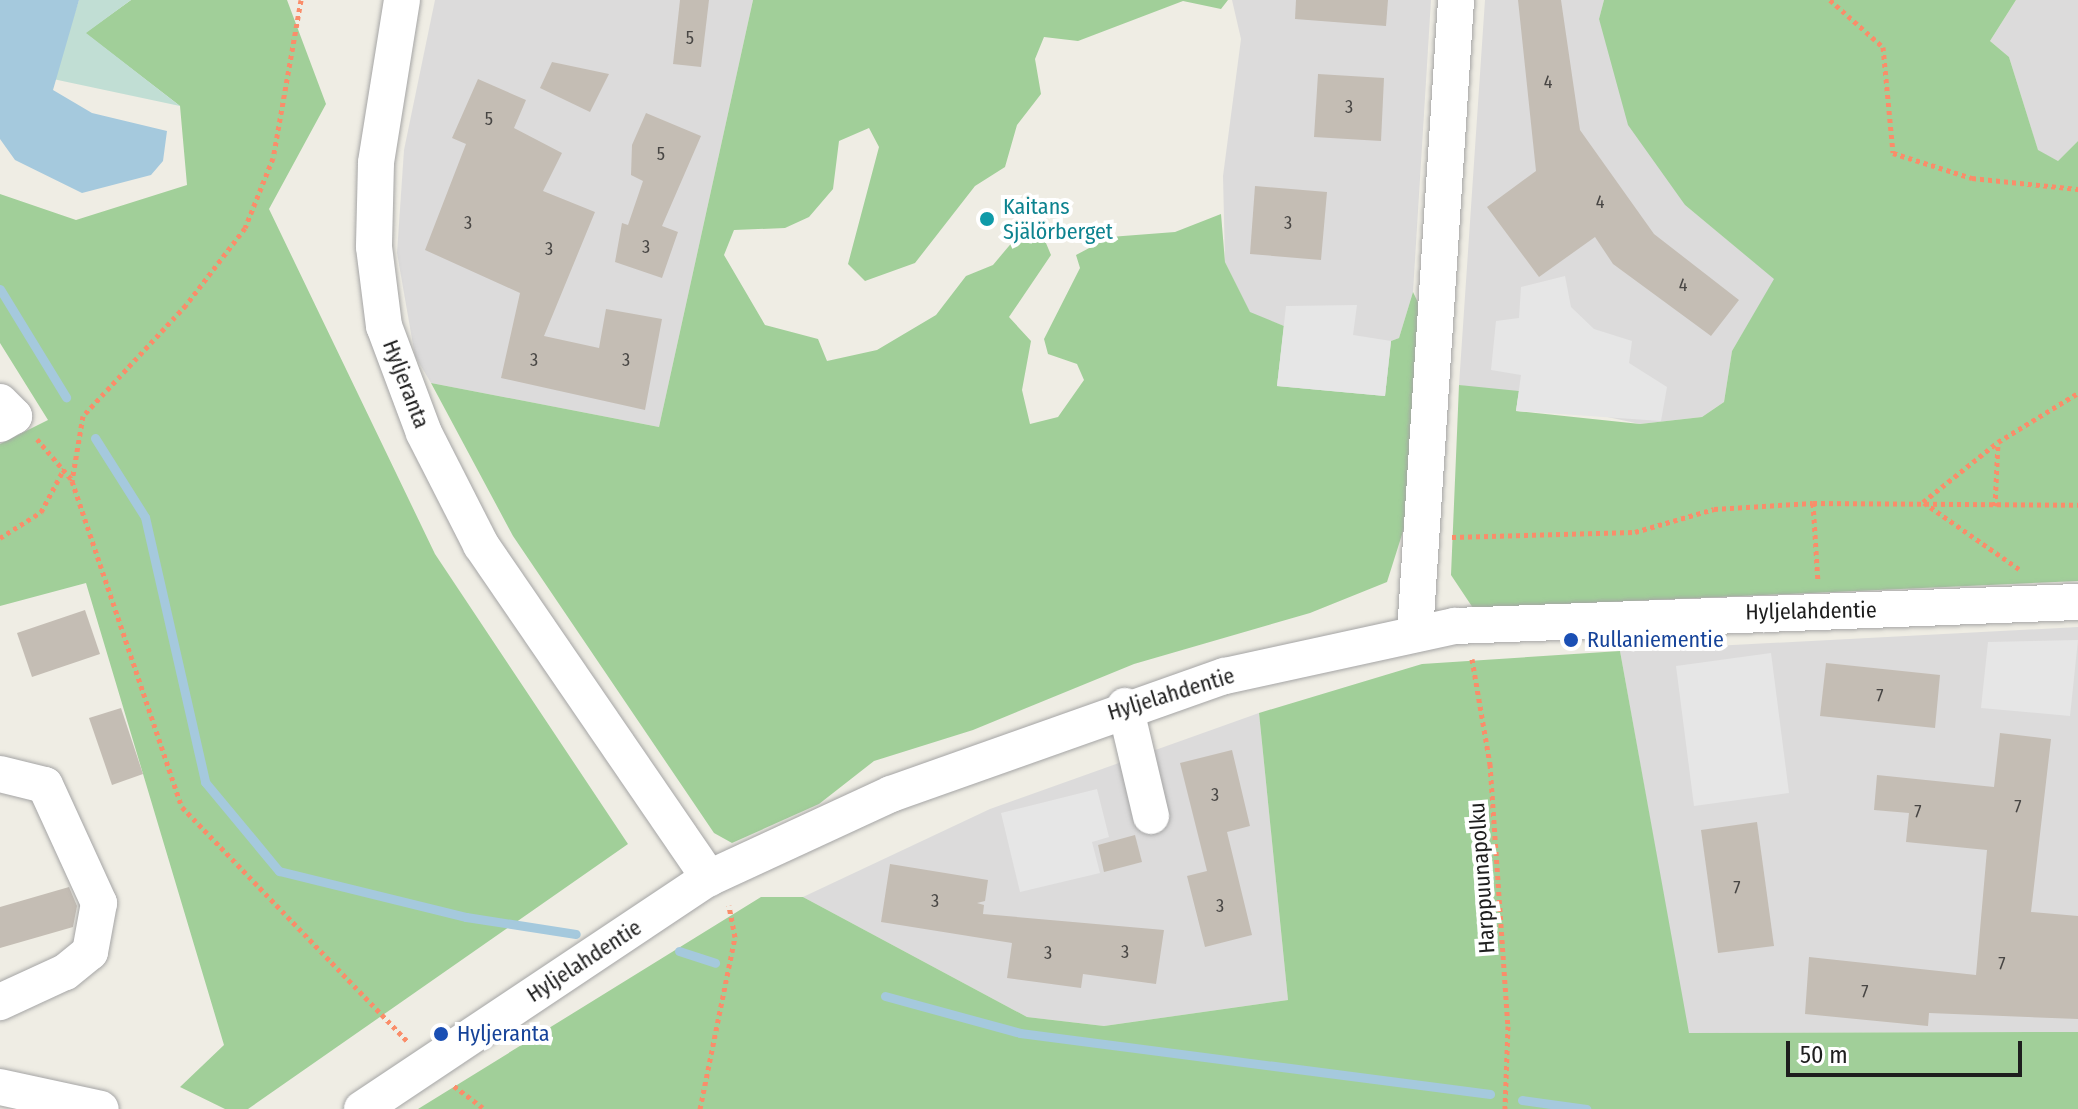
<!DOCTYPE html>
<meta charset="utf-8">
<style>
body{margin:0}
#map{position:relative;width:2078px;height:1109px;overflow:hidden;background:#efede4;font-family:"Fira Sans Condensed",sans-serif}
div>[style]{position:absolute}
.residential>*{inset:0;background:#dcdbdb}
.forest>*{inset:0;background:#a1cf99}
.wetland>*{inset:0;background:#c1ded4}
.parking>*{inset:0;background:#e6e6e6}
.water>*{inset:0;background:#a5c9dd}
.stream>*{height:9px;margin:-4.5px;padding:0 4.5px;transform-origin:4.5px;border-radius:4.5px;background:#a5c9dd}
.building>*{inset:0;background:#c4bdb4}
.path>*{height:5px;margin-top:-2.5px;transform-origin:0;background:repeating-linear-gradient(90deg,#fa8d6a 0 4px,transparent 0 8px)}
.roads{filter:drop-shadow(0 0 2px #a5a5a5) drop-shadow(0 0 2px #a5a5a5)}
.minor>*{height:36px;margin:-18px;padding:0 18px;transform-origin:18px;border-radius:18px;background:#fff}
.dots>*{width:22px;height:22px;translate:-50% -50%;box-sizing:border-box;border:4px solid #fff;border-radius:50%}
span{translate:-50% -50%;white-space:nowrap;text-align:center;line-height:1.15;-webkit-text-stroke:8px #fff;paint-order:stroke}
.number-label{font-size:18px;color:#484644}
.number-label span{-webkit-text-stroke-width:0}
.culture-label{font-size:22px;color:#0d838f}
.left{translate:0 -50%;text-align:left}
.street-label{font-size:22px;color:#1e1e1e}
.transit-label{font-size:22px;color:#164399}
.scale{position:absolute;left:1786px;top:1041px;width:236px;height:36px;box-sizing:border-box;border:4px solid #1e1e1e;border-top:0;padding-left:10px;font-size:24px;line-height:28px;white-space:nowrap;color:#1e1e1e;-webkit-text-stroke:6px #fff;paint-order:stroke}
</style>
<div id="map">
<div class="residential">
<i style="clip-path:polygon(435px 0,753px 0,659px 427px,431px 383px,415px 356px,397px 253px,404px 150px)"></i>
<i style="clip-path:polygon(1232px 0,1431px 0,1413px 292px,1399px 338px,1391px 341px,1385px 396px,1277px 386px,1284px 326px,1250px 313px,1225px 262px,1223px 176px,1241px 39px)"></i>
<i style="clip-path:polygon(1485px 0,1604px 0,1599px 19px,1685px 205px,1775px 279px,1732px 351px,1724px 402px,1702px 417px,1640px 424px,1459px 385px)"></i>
<i style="clip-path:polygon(2016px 0,2078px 0,2078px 141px,2058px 161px,2038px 151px,2009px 57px,1990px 41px)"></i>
<i style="clip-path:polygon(2078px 627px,2078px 1032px,1688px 1033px,1620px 651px)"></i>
<i style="clip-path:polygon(1259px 713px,1288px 1000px,1104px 1026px,1027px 1017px,803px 897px,990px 809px)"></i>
</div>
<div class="forest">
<i style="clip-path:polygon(131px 0,287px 0,326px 104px,269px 209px,435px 554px,628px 844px,248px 1109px,225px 1109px,180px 1087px,224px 1045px,86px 583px,0 606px,0 444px,48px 420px,0 343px,0 194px,76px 220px,187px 185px,180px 106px,85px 33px)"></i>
<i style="clip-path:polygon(753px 0,1228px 0,1221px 9px,1183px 1px,1078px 41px,1044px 37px,1035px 59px,1041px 94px,1017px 125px,1005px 167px,975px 186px,915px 263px,865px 281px,848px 264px,879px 147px,869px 128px,839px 141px,833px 189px,809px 217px,785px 228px,734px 230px,724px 255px,765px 325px,818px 339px,827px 361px,877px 350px,936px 315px,966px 276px,993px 265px,1024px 228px,1043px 236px,1051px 255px,1009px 317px,1031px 341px,1022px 390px,1030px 424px,1058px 417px,1084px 380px,1077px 364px,1048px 354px,1044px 339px,1080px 268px,1076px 255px,1110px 237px,1175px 232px,1221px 214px,1225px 262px,1250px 312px,1284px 326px,1277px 386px,1385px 396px,1391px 341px,1399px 338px,1413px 292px,1423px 313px,1405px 525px,1387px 582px,1310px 613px,1134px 664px,973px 730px,874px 761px,819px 804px,732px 843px,714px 833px,513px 536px,431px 383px,659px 427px)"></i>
<i style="clip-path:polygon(1604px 0,2016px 0,1990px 41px,2009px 57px,2038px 150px,2058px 161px,2078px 141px,2078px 581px,1473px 608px,1451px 575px,1459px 385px,1519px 391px,1516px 411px,1640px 424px,1702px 417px,1724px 402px,1732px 351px,1774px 279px,1685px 205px,1628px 125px,1599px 19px)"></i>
<i style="clip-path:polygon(1620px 651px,1689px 1033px,2078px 1032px,2078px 1109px,418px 1109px,761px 897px,803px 897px,1027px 1017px,1104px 1026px,1288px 1000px,1259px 713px,1422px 664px)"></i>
</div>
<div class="wetland">
<i style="clip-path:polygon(79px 0,131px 0,86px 33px,180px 106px,53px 79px)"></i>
</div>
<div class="parking">
<i style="clip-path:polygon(1565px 276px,1571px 307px,1594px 329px,1632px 341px,1629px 363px,1667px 387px,1661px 421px,1516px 411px,1521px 375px,1491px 370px,1496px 321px,1519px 318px,1521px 287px)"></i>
<i style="clip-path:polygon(1357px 305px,1353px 335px,1391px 341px,1385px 396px,1277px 386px,1286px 306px)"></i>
<i style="clip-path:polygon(2078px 640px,2070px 716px,1981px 708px,1988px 642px)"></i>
<i style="clip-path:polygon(1771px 653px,1789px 793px,1694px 806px,1676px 666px)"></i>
<i style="clip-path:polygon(1097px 789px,1109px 837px,1092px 842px,1100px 873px,1020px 892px,1001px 813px)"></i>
</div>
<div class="water">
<i style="clip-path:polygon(0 0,79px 0,53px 90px,92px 113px,167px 131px,163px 161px,151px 175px,82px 193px,15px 160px,0 139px)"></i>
</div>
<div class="stream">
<i style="left:0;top:289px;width:127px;rotate:58.6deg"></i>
<i style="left:95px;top:438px;width:93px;rotate:57.7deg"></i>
<i style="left:145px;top:517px;width:272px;rotate:77.2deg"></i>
<i style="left:205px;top:782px;width:116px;rotate:50.3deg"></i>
<i style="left:279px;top:871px;width:193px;rotate:13.8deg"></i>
<i style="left:466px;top:917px;width:111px;rotate:8.8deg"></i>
<i style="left:679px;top:951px;width:38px;rotate:18deg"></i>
<i style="left:885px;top:996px;width:140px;rotate:15.3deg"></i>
<i style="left:1020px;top:1033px;width:474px;rotate:7.4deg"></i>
<i style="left:1522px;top:1100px;width:65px;rotate:8deg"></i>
</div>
<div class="building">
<i style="clip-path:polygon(680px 0,709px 0,701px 67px,673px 64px)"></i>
<i style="clip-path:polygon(1296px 0,1388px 0,1386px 26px,1295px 19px)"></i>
<i style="clip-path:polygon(1518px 0,1561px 0,1580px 130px,1654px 234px,1739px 300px,1711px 336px,1613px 264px,1595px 237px,1539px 277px,1487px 207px,1536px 171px)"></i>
<i style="clip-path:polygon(552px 62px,609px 74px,590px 112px,540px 88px)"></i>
<i style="clip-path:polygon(1318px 74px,1384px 78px,1381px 141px,1314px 137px)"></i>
<i style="clip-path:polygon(478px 79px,526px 100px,514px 128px,562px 153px,543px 191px,595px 212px,544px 336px,599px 348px,606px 309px,662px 319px,645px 410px,501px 378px,520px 293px,425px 250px,466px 144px,452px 138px)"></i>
<i style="clip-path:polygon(646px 113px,701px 136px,662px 226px,678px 232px,662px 278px,615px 262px,622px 223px,628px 225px,643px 181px,631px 175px,632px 145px)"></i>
<i style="clip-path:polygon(1255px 186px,1327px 192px,1321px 260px,1250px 254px)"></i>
<i style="clip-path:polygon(85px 610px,100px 654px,32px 677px,17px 633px)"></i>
<i style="clip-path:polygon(1826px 663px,1940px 675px,1935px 728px,1820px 716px)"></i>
<i style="clip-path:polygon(121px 708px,143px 774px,112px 785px,89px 718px)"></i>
<i style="clip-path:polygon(2000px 733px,2051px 739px,2031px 912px,2078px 916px,2078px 1019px,1929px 1013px,1928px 1026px,1805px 1014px,1809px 957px,1976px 975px,1987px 850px,1906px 842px,1909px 813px,1874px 810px,1877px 775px,1994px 787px)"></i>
<i style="clip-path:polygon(1232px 750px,1250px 826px,1227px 832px,1252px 935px,1205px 947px,1187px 876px,1207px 871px,1180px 763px)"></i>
<i style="clip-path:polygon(1757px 822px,1774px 946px,1718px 953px,1701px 830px)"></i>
<i style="clip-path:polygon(1135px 835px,1142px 862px,1104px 872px,1098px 845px)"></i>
<i style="clip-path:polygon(890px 864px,988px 880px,985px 901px,977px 903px,984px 905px,983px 914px,1164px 930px,1156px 984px,1083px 974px,1081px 988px,1007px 978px,1012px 943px,881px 922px)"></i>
<i style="clip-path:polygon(69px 887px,77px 906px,73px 927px,0 948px,0 907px)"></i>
</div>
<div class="path">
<i style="left:301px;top:0;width:160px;rotate:100deg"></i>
<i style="left:273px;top:158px;width:75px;rotate:111.8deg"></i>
<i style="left:245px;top:228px;width:97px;rotate:127.5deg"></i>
<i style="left:186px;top:305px;width:151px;rotate:132.9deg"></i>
<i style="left:83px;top:416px;width:66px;rotate:99.6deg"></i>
<i style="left:72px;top:481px;width:344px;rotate:71.4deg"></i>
<i style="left:182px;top:807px;width:325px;rotate:46.1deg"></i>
<i style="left:1830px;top:0;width:71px;rotate:41.6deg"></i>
<i style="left:1883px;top:47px;width:106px;rotate:84.6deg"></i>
<i style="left:1893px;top:153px;width:83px;rotate:17.6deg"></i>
<i style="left:1972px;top:178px;width:107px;rotate:5.9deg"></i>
<i style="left:37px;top:439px;width:54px;rotate:49.5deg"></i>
<i style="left:1813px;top:503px;width:79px;rotate:86.4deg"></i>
<i style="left:1995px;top:506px;width:63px;rotate:-87.3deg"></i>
<i style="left:1452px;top:537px;width:183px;rotate:-1.6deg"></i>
<i style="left:1635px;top:532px;width:82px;rotate:-16.2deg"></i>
<i style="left:1714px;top:509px;width:99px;rotate:-3.5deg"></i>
<i style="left:1813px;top:503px;width:265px;rotate:0.4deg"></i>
<i style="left:0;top:538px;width:49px;rotate:-32.4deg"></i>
<i style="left:41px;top:512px;width:49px;rotate:-61.9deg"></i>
<i style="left:2019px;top:569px;width:117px;rotate:-145.1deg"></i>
<i style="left:1923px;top:502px;width:96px;rotate:-38.7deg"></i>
<i style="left:1998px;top:442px;width:94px;rotate:-31.5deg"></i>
<i style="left:1472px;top:659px;width:107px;rotate:80.3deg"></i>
<i style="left:1490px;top:764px;width:263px;rotate:86.1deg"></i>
<i style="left:1508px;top:1026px;width:83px;rotate:92.1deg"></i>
<i style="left:454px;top:1086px;width:39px;rotate:37deg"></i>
<i style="left:700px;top:1109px;width:176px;rotate:-78.5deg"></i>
<i style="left:735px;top:937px;width:32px;rotate:-101deg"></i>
</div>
<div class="roads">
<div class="minor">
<i style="left:402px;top:0;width:165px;rotate:99.1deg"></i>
<i style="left:376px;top:163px;width:84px;rotate:91.4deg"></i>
<i style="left:374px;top:247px;width:80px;rotate:82.8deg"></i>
<i style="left:384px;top:326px;width:114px;rotate:69.5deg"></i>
<i style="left:424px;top:433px;width:126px;rotate:63deg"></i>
<i style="left:481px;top:545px;width:404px;rotate:55.6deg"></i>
<i style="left:0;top:402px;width:20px;rotate:45deg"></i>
<i style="left:14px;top:416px;width:16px;rotate:150deg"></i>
<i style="left:1415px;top:633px;width:634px;rotate:-86.29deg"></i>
<i style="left:1125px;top:706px;width:113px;rotate:76.7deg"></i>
<i style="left:0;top:774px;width:46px;rotate:13.7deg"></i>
<i style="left:45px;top:785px;width:130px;rotate:65.4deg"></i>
<i style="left:99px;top:903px;width:50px;rotate:100.4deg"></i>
<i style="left:90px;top:952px;width:32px;rotate:141deg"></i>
<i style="left:65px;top:972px;width:72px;rotate:155.2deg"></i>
<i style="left:0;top:1087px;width:103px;rotate:12.3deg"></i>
<i style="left:362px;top:1109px;width:417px;rotate:-33.7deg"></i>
<i style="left:709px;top:878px;width:200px;rotate:-24.8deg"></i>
<i style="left:891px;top:794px;width:354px;rotate:-19.5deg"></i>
<i style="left:1225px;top:676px;width:235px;rotate:-12.3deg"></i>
<i style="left:1455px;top:626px;width:623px;rotate:-2.21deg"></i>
</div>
</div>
<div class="dots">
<i style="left:987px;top:219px;background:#0f9aa8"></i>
<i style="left:1571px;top:640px;background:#1a4fb4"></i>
<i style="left:441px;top:1034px;background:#1a4fb4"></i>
</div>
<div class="number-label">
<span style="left:690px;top:38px">5</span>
<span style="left:1548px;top:82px">4</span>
<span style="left:1349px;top:107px">3</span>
<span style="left:489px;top:119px">5</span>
<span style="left:661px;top:154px">5</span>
<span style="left:1600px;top:202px">4</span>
<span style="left:468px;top:223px">3</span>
<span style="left:1288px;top:223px">3</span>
<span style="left:646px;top:247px">3</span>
<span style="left:549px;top:249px">3</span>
<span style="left:1683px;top:285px">4</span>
<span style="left:534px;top:360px">3</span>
<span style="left:626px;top:360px">3</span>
<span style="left:1880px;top:696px">7</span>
<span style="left:1215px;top:795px">3</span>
<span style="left:2018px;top:807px">7</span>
<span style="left:1918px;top:812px">7</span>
<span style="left:1737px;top:888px">7</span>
<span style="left:935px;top:901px">3</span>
<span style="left:1220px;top:906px">3</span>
<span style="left:1125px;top:952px">3</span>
<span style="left:1048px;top:953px">3</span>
<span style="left:2002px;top:964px">7</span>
<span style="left:1865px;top:992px">7</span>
</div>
<div class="culture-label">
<span class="left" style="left:1003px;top:219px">Kaitans<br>Själörberget</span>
</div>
<div class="street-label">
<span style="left:406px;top:384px;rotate:69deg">Hyljeranta</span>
<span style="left:1811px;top:611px;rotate:-1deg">Hyljelahdentie</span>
<span style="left:1171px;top:694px;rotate:-17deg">Hyljelahdentie</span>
<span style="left:1482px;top:878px;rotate:-94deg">Harppuunapolku</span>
<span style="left:584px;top:961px;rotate:-33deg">Hyljelahdentie</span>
</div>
<div class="transit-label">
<span class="left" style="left:1587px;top:640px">Rullaniementie</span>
<span class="left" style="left:457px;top:1034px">Hyljeranta</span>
</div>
<div class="scale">50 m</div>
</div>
